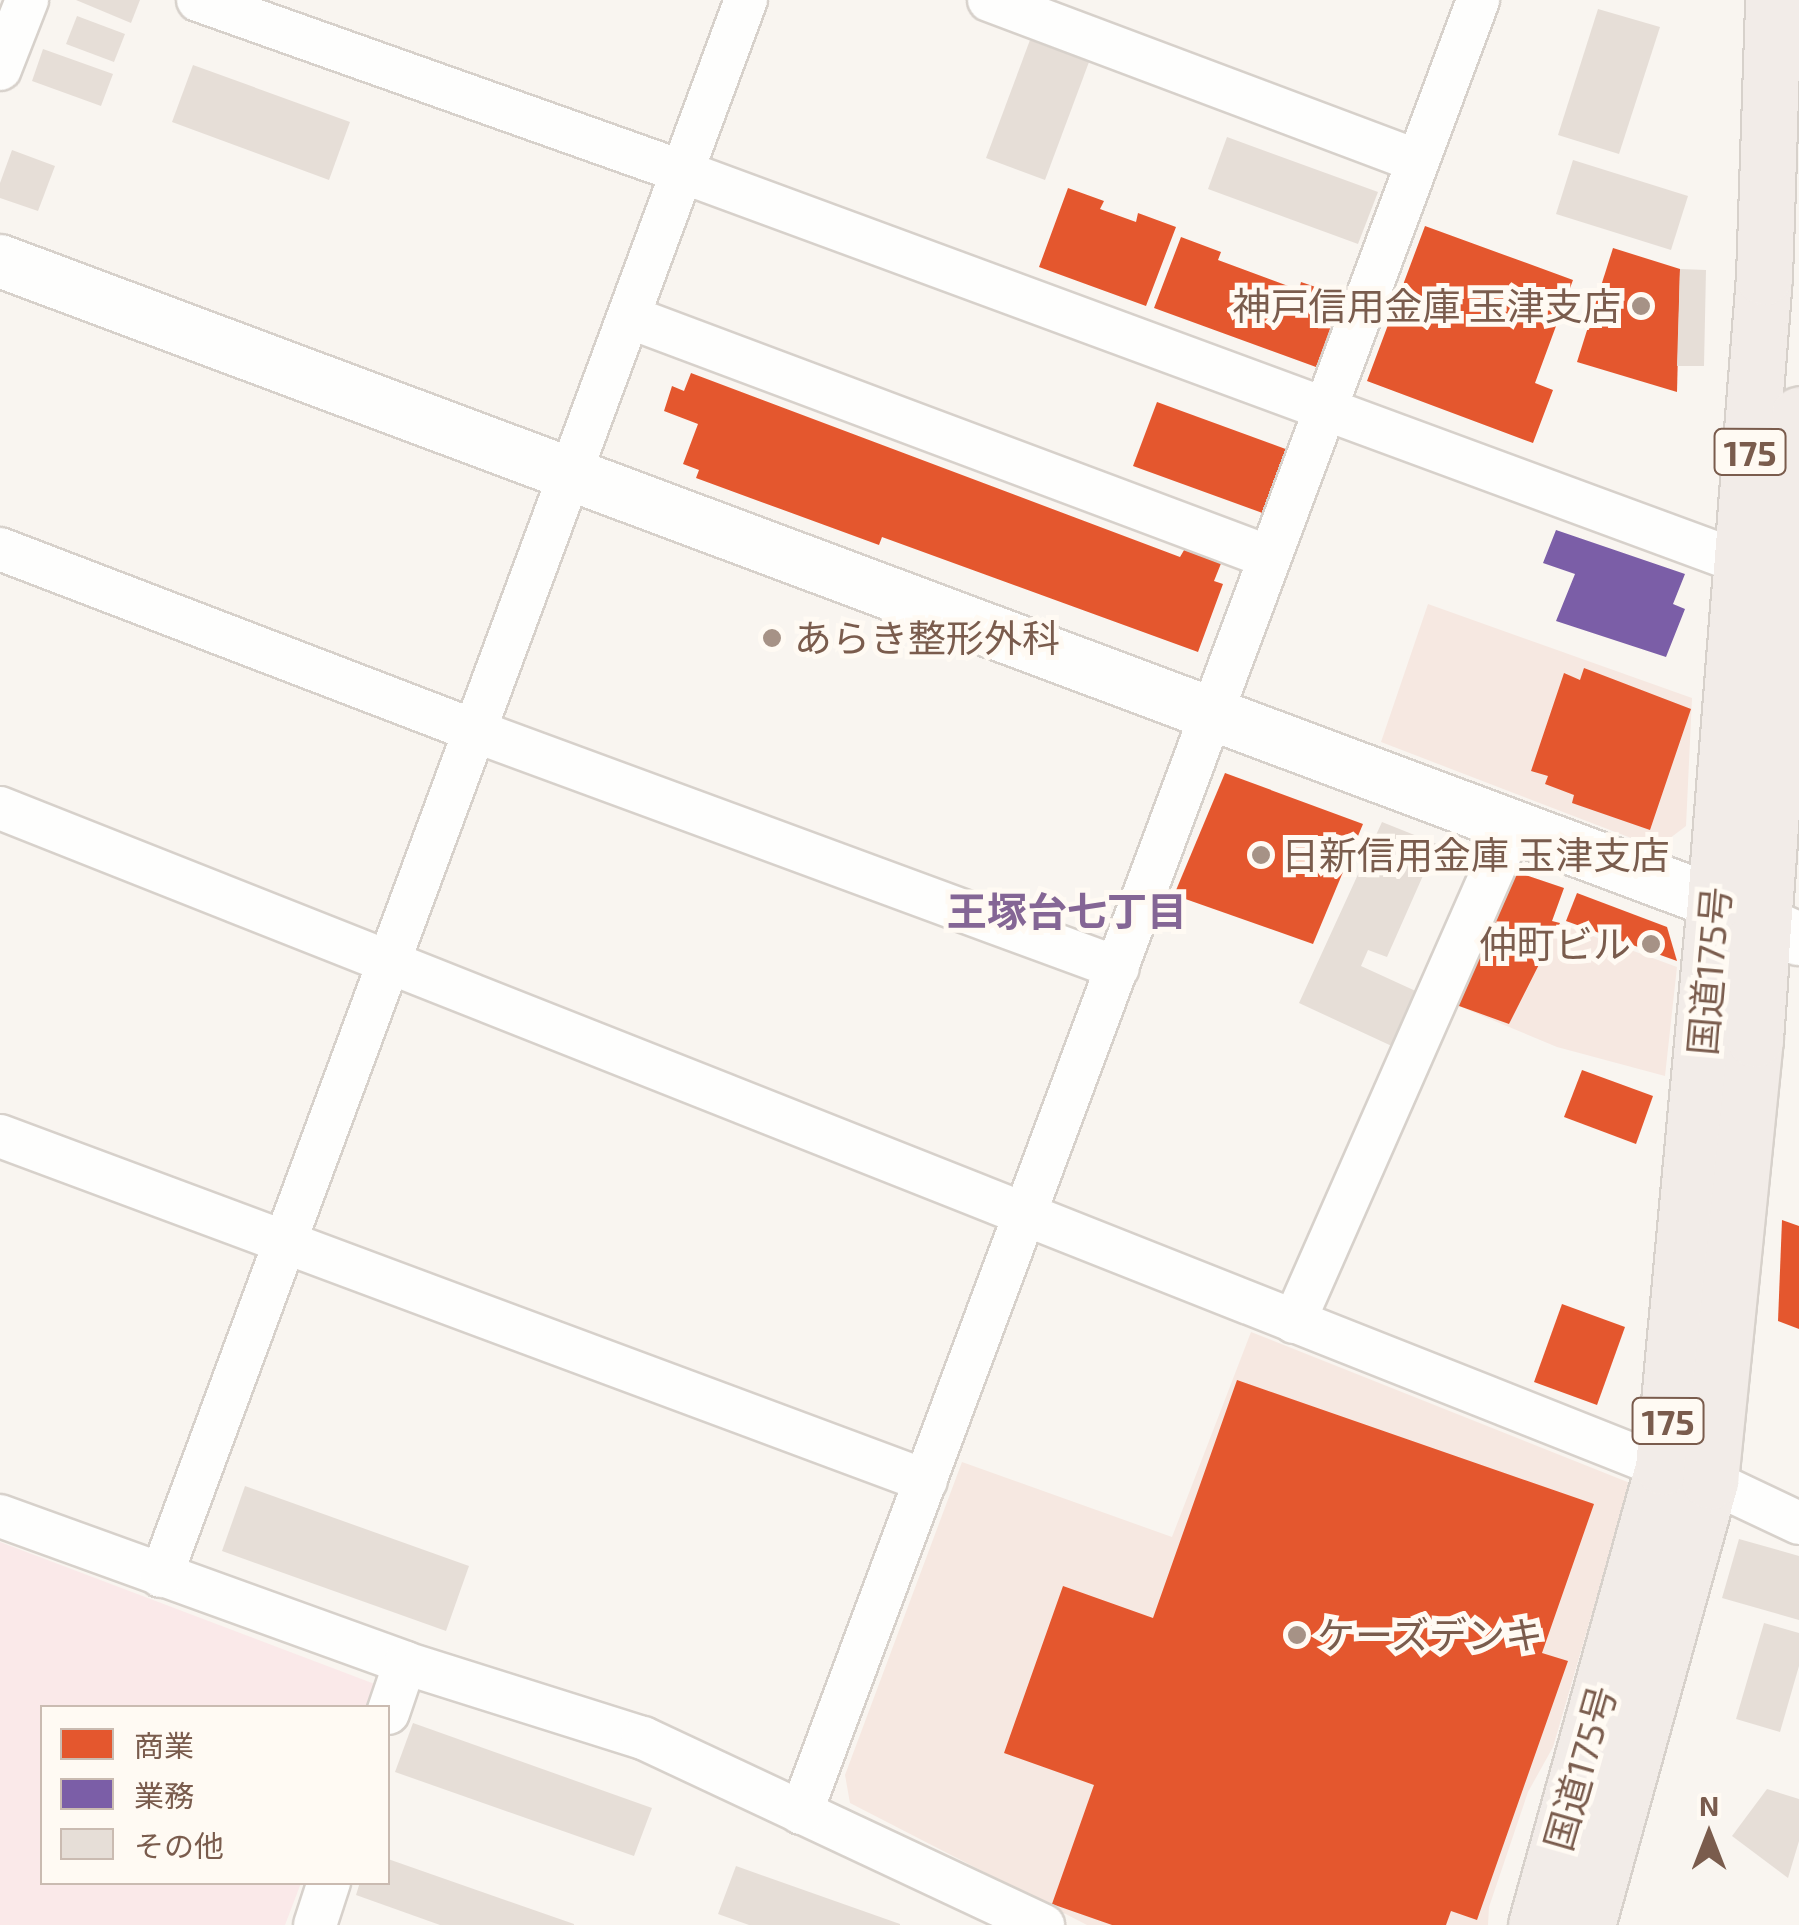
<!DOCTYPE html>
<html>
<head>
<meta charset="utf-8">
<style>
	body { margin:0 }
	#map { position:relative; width:1799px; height:1925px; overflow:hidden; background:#f9f5f0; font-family:"Exo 2","Noto Sans JP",sans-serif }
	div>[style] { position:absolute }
	.commercial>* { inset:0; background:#f6e8e1 }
	.medical>* { inset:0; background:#fae9e9 }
	.shops>* { inset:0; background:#e4572e }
	.offices>* { inset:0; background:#7b5ea7 }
	.building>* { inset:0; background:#e6ded7 }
	.roads { filter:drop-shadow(2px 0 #d7d1cb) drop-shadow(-2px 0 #d7d1cb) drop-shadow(0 2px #d7d1cb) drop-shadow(0 -2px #d7d1cb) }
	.minor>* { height:42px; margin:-21px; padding:0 21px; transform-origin:21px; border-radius:21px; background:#fefefd }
	.tertiary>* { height:52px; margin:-26px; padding:0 26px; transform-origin:26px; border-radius:26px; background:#fefefd }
	.trunk>* { height:55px; margin:-27.5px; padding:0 27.5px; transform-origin:27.5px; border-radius:27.5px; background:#f2ece8 }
	.dots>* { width:28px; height:28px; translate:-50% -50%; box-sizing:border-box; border:5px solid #fffaf3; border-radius:50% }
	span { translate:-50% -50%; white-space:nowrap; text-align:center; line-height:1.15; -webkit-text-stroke:10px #fffaf3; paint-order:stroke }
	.shield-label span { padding:2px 8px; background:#fffaf3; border:2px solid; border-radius:8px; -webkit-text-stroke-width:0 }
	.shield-label { font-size:35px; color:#7a5c4d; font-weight:700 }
	.poi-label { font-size:38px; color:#7a5c4d }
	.right { translate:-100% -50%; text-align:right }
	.left { translate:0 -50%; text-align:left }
	.street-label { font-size:38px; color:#7a5c4d }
	.neighbourhood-label { font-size:40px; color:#846695; font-weight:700 }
	.legend { position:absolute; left:40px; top:1705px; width:350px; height:180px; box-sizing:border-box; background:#fffaf3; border:2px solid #cabbb1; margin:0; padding:12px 18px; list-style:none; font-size:30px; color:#7a5c4d }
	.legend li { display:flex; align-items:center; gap:20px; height:50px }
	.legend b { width:50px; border:2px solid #cabbb1 }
	.north { position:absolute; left:1659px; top:1785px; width:100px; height:100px; -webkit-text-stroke:8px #fffaf3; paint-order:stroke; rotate:0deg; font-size:28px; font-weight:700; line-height:40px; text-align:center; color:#7a5c4d }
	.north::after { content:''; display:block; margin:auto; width:35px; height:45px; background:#7a5c4d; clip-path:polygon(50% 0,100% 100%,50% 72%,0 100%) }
</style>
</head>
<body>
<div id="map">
	<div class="commercial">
		<div style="clip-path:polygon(1428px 604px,1692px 698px,1686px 826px,1657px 848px,1381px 742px)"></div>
		<div style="clip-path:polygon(1511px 870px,1564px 888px,1552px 921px,1677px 967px,1665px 1076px,1557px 1047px,1449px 1002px)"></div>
		<div style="clip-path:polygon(1251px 1332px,1630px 1483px,1553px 1747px,1528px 1792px,1489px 1907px,1488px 1925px,1087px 1925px,850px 1803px,845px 1775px,962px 1462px,1172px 1537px)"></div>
	</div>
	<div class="medical">
		<div style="clip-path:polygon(0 1542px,380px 1686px,371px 1707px,42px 1708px,42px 1882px,301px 1883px,285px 1925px,0 1925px)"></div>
	</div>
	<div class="shops">
		<div style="clip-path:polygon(1068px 188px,1104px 201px,1100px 209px,1136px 222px,1138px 213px,1176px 227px,1146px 306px,1039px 267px)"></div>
		<div style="clip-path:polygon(1425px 226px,1573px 280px,1535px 383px,1553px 390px,1533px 443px,1367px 381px)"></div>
		<div style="clip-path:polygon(1181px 237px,1221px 252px,1218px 260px,1299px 290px,1301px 282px,1342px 296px,1316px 367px,1154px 308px)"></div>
		<div style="clip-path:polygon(1613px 248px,1680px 269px,1677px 392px,1577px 362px)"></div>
		<div style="clip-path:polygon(691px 373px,1180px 557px,1190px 540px,1224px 556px,1214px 581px,1223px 584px,1198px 652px,882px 537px,879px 545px,696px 478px,699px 470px,683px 464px,698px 424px,664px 411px,672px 386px,684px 391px)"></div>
		<div style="clip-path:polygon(1157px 402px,1291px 451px,1268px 515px,1133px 466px)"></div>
		<div style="clip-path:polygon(1584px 668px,1691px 709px,1650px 830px,1572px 803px,1574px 795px,1545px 784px,1548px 776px,1531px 771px,1564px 673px,1580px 680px)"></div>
		<div style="clip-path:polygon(1225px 773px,1363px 824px,1313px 944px,1174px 895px)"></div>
		<div style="clip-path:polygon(1511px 870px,1564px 888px,1552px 921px,1560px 923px,1509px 1024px,1448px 1002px)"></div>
		<div style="clip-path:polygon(1577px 893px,1667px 927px,1677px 961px,1566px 921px)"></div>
		<div style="clip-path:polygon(1582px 1070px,1653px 1096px,1636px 1144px,1564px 1117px)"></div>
		<div style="clip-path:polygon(1782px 1220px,1799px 1226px,1799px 1329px,1778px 1321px)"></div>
		<div style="clip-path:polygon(1562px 1304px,1625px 1327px,1597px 1405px,1534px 1382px)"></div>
		<div style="clip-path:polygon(1237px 1380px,1594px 1504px,1542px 1653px,1568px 1661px,1477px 1920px,1451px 1911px,1446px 1925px,1112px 1925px,1052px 1904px,1094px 1785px,1004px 1753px,1063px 1586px,1153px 1618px)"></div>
	</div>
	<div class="offices">
		<div style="clip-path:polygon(1556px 530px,1685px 574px,1673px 604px,1685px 609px,1666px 657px,1556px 621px,1575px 574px,1543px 563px)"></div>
	</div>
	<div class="building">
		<div style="clip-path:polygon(76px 0,140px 0,131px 23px)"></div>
		<div style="clip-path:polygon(1598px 9px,1660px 27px,1619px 154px,1558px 135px)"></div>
		<div style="clip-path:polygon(77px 16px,125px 34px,114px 62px,66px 44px)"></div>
		<div style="clip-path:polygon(1030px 40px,1089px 62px,1045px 180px,986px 158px)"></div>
		<div style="clip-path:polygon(43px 49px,113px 74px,101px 106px,32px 81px)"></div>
		<div style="clip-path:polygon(193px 65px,350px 122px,329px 180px,172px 122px)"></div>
		<div style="clip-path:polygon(1227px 137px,1378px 192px,1358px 244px,1208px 189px)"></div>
		<div style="clip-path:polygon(12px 150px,55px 166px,38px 211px,0 198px,0 183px)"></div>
		<div style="clip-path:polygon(1573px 160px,1688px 196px,1671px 250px,1556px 214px)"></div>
		<div style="clip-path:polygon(1680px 269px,1706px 270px,1704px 366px,1677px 366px)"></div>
		<div style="clip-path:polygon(1382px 822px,1437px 844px,1387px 957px,1368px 950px,1361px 966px,1420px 993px,1396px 1048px,1299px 1003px)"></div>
		<div style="clip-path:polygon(245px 1486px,469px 1566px,446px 1631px,222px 1551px)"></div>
		<div style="clip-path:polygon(1739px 1539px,1799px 1556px,1799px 1620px,1722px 1598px)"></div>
		<div style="clip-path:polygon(1764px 1623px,1799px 1633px,1799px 1666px,1780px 1732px,1736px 1719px)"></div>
		<div style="clip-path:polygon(413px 1723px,652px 1808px,634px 1856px,395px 1772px)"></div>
		<div style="clip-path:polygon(1767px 1789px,1799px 1799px,1799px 1841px,1788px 1878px,1732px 1836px)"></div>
		<div style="clip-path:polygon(388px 1859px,574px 1924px,574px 1925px,440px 1925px,356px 1895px,360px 1882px,388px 1882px)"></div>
		<div style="clip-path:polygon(736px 1866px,900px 1924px,900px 1925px,749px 1925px,718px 1914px)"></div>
	</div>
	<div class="roads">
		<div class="minor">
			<div style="left:198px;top:0;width:515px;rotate:19.53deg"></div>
			<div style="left:683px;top:172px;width:1155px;rotate:20.25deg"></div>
			<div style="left:989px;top:0;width:455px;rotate:20.6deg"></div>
			<div style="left:0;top:69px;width:74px;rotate:-68.6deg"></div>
			<div style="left:629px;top:317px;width:684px;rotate:20.56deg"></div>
			<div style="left:0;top:549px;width:509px;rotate:20.96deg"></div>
			<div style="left:475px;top:731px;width:685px;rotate:20.23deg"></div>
			<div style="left:0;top:808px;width:1789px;rotate:21.62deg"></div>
			<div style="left:1663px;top:1467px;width:49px;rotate:16.6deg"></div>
			<div style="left:1710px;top:1481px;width:98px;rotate:25.3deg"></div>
			<div style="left:0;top:1136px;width:988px;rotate:20.43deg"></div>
			<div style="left:1294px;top:1322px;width:541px;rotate:-66.23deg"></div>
			<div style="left:0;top:1516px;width:431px;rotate:19.9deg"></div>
			<div style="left:405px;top:1663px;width:250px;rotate:17.5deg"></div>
			<div style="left:643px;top:1738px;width:442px;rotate:25.1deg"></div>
			<div style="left:161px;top:1576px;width:1681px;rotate:-69.64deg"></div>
			<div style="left:388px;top:1713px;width:53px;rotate:-71.2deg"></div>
			<div style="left:801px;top:1813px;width:1935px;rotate:-69.52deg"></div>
			<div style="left:315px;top:1925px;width:45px;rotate:-72deg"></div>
		</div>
		<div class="tertiary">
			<div style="left:0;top:261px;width:1831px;rotate:20.49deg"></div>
			<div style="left:1715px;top:902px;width:92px;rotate:23.8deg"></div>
		</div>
		<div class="trunk">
			<div style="left:1536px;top:1925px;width:475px;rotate:-74.5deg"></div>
			<div style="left:1663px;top:1467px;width:567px;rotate:-84.74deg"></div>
			<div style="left:1715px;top:902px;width:627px;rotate:-85.52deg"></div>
			<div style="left:1764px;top:277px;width:277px;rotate:-88.1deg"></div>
			<div style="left:1587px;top:1925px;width:461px;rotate:-74.5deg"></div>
			<div style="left:1710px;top:1481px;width:444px;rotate:-84.2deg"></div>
			<div style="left:1755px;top:1039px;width:626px;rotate:-85.97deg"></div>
		</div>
	</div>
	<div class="dots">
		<div style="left:1641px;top:306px;background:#a69286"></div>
		<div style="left:772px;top:638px;background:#a69286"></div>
		<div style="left:1261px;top:855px;background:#a69286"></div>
		<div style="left:1651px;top:944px;background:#a69286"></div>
		<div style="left:1297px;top:1635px;background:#a69286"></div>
	</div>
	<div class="shield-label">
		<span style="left:1750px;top:452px">175</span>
		<span style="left:1668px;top:1421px">175</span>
	</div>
	<div class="poi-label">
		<span class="right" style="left:1621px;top:306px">神戸信用金庫 玉津支店</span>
		<span class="left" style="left:794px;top:638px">あらき整形外科</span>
		<span class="left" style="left:1281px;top:855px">日新信用金庫 玉津支店</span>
		<span class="right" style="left:1631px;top:944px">仲町ビル</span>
		<span class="left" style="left:1317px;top:1635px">ケーズデンキ</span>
	</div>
	<div class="street-label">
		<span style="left:1709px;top:971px;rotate:-85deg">国道175号</span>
		<span style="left:1580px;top:1768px;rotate:-74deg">国道175号</span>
	</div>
	<div class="neighbourhood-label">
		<span style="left:1067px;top:910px">王塚台七丁目</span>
	</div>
	<ul class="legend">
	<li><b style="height:28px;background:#e4572e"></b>商業</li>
	<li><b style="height:28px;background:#7b5ea7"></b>業務</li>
	<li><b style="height:28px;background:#e6ded7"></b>その他</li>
	</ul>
	<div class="north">N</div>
</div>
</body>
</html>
